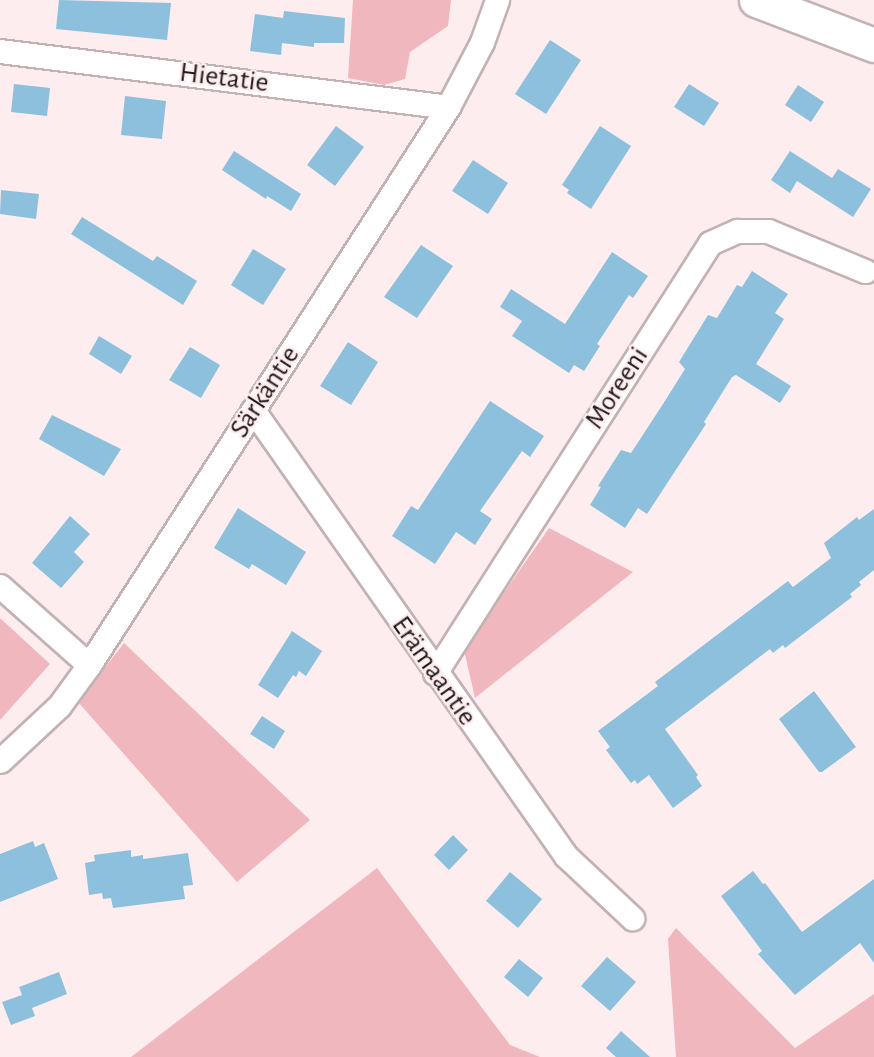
<!DOCTYPE html>
<html>
<head>
<meta charset="utf-8">
<style>
	body { margin:0 }
	#map { position:relative; width:874px; height:1057px; overflow:hidden; background:#feedef; font-family:"Alegreya Sans",sans-serif }
	div>[style] { position:absolute }
	.green>* { inset:0; background:#f0b7bf }
	.building>* { inset:0; background:#8cc0dd }
	.roads { filter:drop-shadow(2px 0 #c3b2b4) drop-shadow(-2px 0 #c3b2b4) drop-shadow(0 2px #c3b2b4) drop-shadow(0 -2px #c3b2b4) }
	.street>* { height:23px; margin:-11.5px; padding:0 11.5px; transform-origin:11.5px; border-radius:11.5px; background:#fff }
	.secondary>* { height:33px; margin:-16.5px; padding:0 16.5px; transform-origin:16.5px; border-radius:16.5px; background:#fff }
	span { translate:-50% -50%; white-space:nowrap; text-align:center; line-height:1.15; -webkit-text-stroke:5px #feedef; paint-order:stroke }
	.street-label { font-size:28px; color:#1e1819 }
</style>
</head>
<body>
<div id="map">
	<div class="green">
		<div style="clip-path:polygon(353px 0,451px 0,448px 26px,410px 52px,405px 79px,384px 85px,348px 78px)"></div>
		<div style="clip-path:polygon(549px 528px,633px 572px,475px 698px,464px 650px)"></div>
		<div style="clip-path:polygon(0 618px,50px 664px,0 720px)"></div>
		<div style="clip-path:polygon(124px 643px,310px 820px,237px 882px,78px 702px)"></div>
		<div style="clip-path:polygon(377px 868px,510px 1045px,540px 1057px,131px 1057px)"></div>
		<div style="clip-path:polygon(676px 928px,795px 1048px,874px 994px,874px 1057px,676px 1057px,668px 939px)"></div>
	</div>
	<div class="building">
		<div style="clip-path:polygon(59px 0,171px 3px,167px 40px,56px 29px)"></div>
		<div style="clip-path:polygon(284px 11px,345px 18px,344px 43px,314px 43px,314px 47px,282px 43px,281px 55px,250px 51px,255px 14px,283px 18px)"></div>
		<div style="clip-path:polygon(550px 40px,581px 60px,546px 114px,515px 94px)"></div>
		<div style="clip-path:polygon(14px 84px,50px 88px,47px 116px,11px 112px)"></div>
		<div style="clip-path:polygon(689px 84px,719px 103px,704px 126px,674px 107px)"></div>
		<div style="clip-path:polygon(798px 85px,824px 102px,811px 122px,785px 105px)"></div>
		<div style="clip-path:polygon(125px 96px,166px 101px,162px 139px,121px 135px)"></div>
		<div style="clip-path:polygon(336px 126px,364px 147px,335px 186px,307px 165px)"></div>
		<div style="clip-path:polygon(600px 126px,631px 146px,591px 209px,567px 193px,569px 190px,562px 185px)"></div>
		<div style="clip-path:polygon(234px 151px,301px 194px,291px 211px,267px 196px,266px 199px,222px 170px)"></div>
		<div style="clip-path:polygon(790px 151px,832px 178px,838px 169px,871px 189px,853px 217px,797px 181px,790px 193px,771px 180px)"></div>
		<div style="clip-path:polygon(473px 160px,508px 183px,488px 214px,452px 191px)"></div>
		<div style="clip-path:polygon(1px 190px,39px 194px,36px 219px,0 214px)"></div>
		<div style="clip-path:polygon(82px 217px,153px 261px,157px 256px,197px 281px,183px 305px,71px 234px)"></div>
		<div style="clip-path:polygon(421px 245px,453px 266px,417px 318px,384px 297px)"></div>
		<div style="clip-path:polygon(253px 249px,286px 269px,263px 305px,231px 285px)"></div>
		<div style="clip-path:polygon(612px 252px,648px 276px,633px 298px,629px 295px,597px 344px,600px 346px,584px 371px,574px 365px,569px 373px,512px 336px,522px 321px,500px 307px,511px 289px,565px 324px)"></div>
		<div style="clip-path:polygon(752px 271px,788px 294px,775px 313px,784px 319px,756px 364px,791px 386px,780px 403px,736px 375px,732px 377px,704px 422px,706px 424px,647px 514px,638px 508px,625px 528px,590px 505px,601px 487px,598px 486px,621px 450px,631px 453px,663px 404px,685px 369px,679px 362px,708px 315px,717px 318px,737px 285px,742px 287px)"></div>
		<div style="clip-path:polygon(99px 336px,132px 356px,121px 374px,89px 354px)"></div>
		<div style="clip-path:polygon(348px 342px,378px 362px,351px 405px,320px 386px)"></div>
		<div style="clip-path:polygon(190px 347px,220px 365px,201px 398px,169px 380px)"></div>
		<div style="clip-path:polygon(490px 401px,544px 436px,530px 457px,522px 451px,480px 511px,492px 519px,475px 545px,456px 532px,435px 564px,392px 536px,411px 506px,418px 510px)"></div>
		<div style="clip-path:polygon(52px 415px,121px 449px,104px 476px,39px 439px)"></div>
		<div style="clip-path:polygon(238px 508px,306px 552px,286px 585px,252px 564px,249px 569px,214px 548px)"></div>
		<div style="clip-path:polygon(874px 509px,874px 570px,859px 582px,861px 585px,850px 594px,852px 597px,785px 648px,783px 645px,773px 653px,770px 649px,665px 729px,698px 775px,696px 777px,702px 786px,673px 808px,649px 775px,637px 784px,635px 780px,631px 783px,606px 750px,610px 747px,598px 731px,658px 686px,655px 682px,788px 581px,793px 587px,831px 558px,824px 543px,857px 517px,859px 520px)"></div>
		<div style="clip-path:polygon(70px 516px,90px 534px,74px 552px,84px 562px,61px 588px,32px 563px)"></div>
		<div style="clip-path:polygon(292px 631px,322px 651px,306px 676px,299px 671px,296px 677px,293px 675px,278px 698px,258px 685px)"></div>
		<div style="clip-path:polygon(814px 691px,856px 747px,822px 772px,819px 772px,779px 719px)"></div>
		<div style="clip-path:polygon(262px 716px,285px 731px,274px 749px,250px 734px)"></div>
		<div style="clip-path:polygon(453px 835px,468px 850px,449px 870px,434px 855px)"></div>
		<div style="clip-path:polygon(33px 841px,35px 847px,44px 843px,58px 879px,0 902px,0 854px)"></div>
		<div style="clip-path:polygon(131px 850px,131px 857px,143px 855px,143px 859px,188px 853px,193px 885px,183px 886px,185px 899px,113px 908px,111px 898px,103px 899px,102px 893px,89px 895px,85px 863px,95px 861px,94px 855px)"></div>
		<div style="clip-path:polygon(753px 871px,763px 884px,765px 883px,802px 932px,874px 879px,874px 963px,860px 943px,795px 995px,758px 954px,762px 951px,721px 896px)"></div>
		<div style="clip-path:polygon(510px 872px,542px 899px,518px 928px,486px 901px)"></div>
		<div style="clip-path:polygon(607px 957px,636px 982px,610px 1011px,581px 986px)"></div>
		<div style="clip-path:polygon(519px 959px,543px 978px,528px 997px,504px 977px)"></div>
		<div style="clip-path:polygon(59px 972px,67px 994px,32px 1008px,35px 1016px,11px 1025px,2px 1002px,22px 995px,19px 987px)"></div>
		<div style="clip-path:polygon(621px 1031px,650px 1057px,616px 1057px,606px 1048px)"></div>
	</div>
	<div class="roads">
		<div class="street">
			<div style="left:0;top:51px;width:451px;rotate:7.1deg"></div>
			<div style="left:253px;top:410px;width:545px;rotate:54.94deg"></div>
			<div style="left:566px;top:856px;width:91px;rotate:43.2deg"></div>
			<div style="left:0;top:586px;width:119px;rotate:41.6deg"></div>
			<div style="left:435px;top:673px;width:510px;rotate:-57.4deg"></div>
			<div style="left:710px;top:243px;width:30px;rotate:-24deg"></div>
			<div style="left:737px;top:231px;width:31px"></div>
			<div style="left:768px;top:231px;width:105px;rotate:22.4deg"></div>
			<div style="left:0;top:761px;width:81px;rotate:-43deg"></div>
			<div style="left:59px;top:706px;width:51px;rotate:-53.8deg"></div>
			<div style="left:89px;top:665px;width:664px;rotate:-57.24deg"></div>
			<div style="left:448px;top:107px;width:73px;rotate:-62.4deg"></div>
			<div style="left:482px;top:42px;width:45px;rotate:-70.3deg"></div>
		</div>
		<div class="secondary">
			<div style="left:756px;top:0;width:126px;rotate:20.9deg"></div>
		</div>
	</div>
	<div class="street-label">
		<span style="left:224px;top:78px;rotate:7deg">Hietatie</span>
		<span style="left:617px;top:388px;rotate:-57deg">Moreeni</span>
		<span style="left:265px;top:392px;rotate:-57deg">Särkäntie</span>
		<span style="left:434px;top:671px;rotate:55deg">Erämaantie</span>
	</div>
</div>
</body>
</html>
